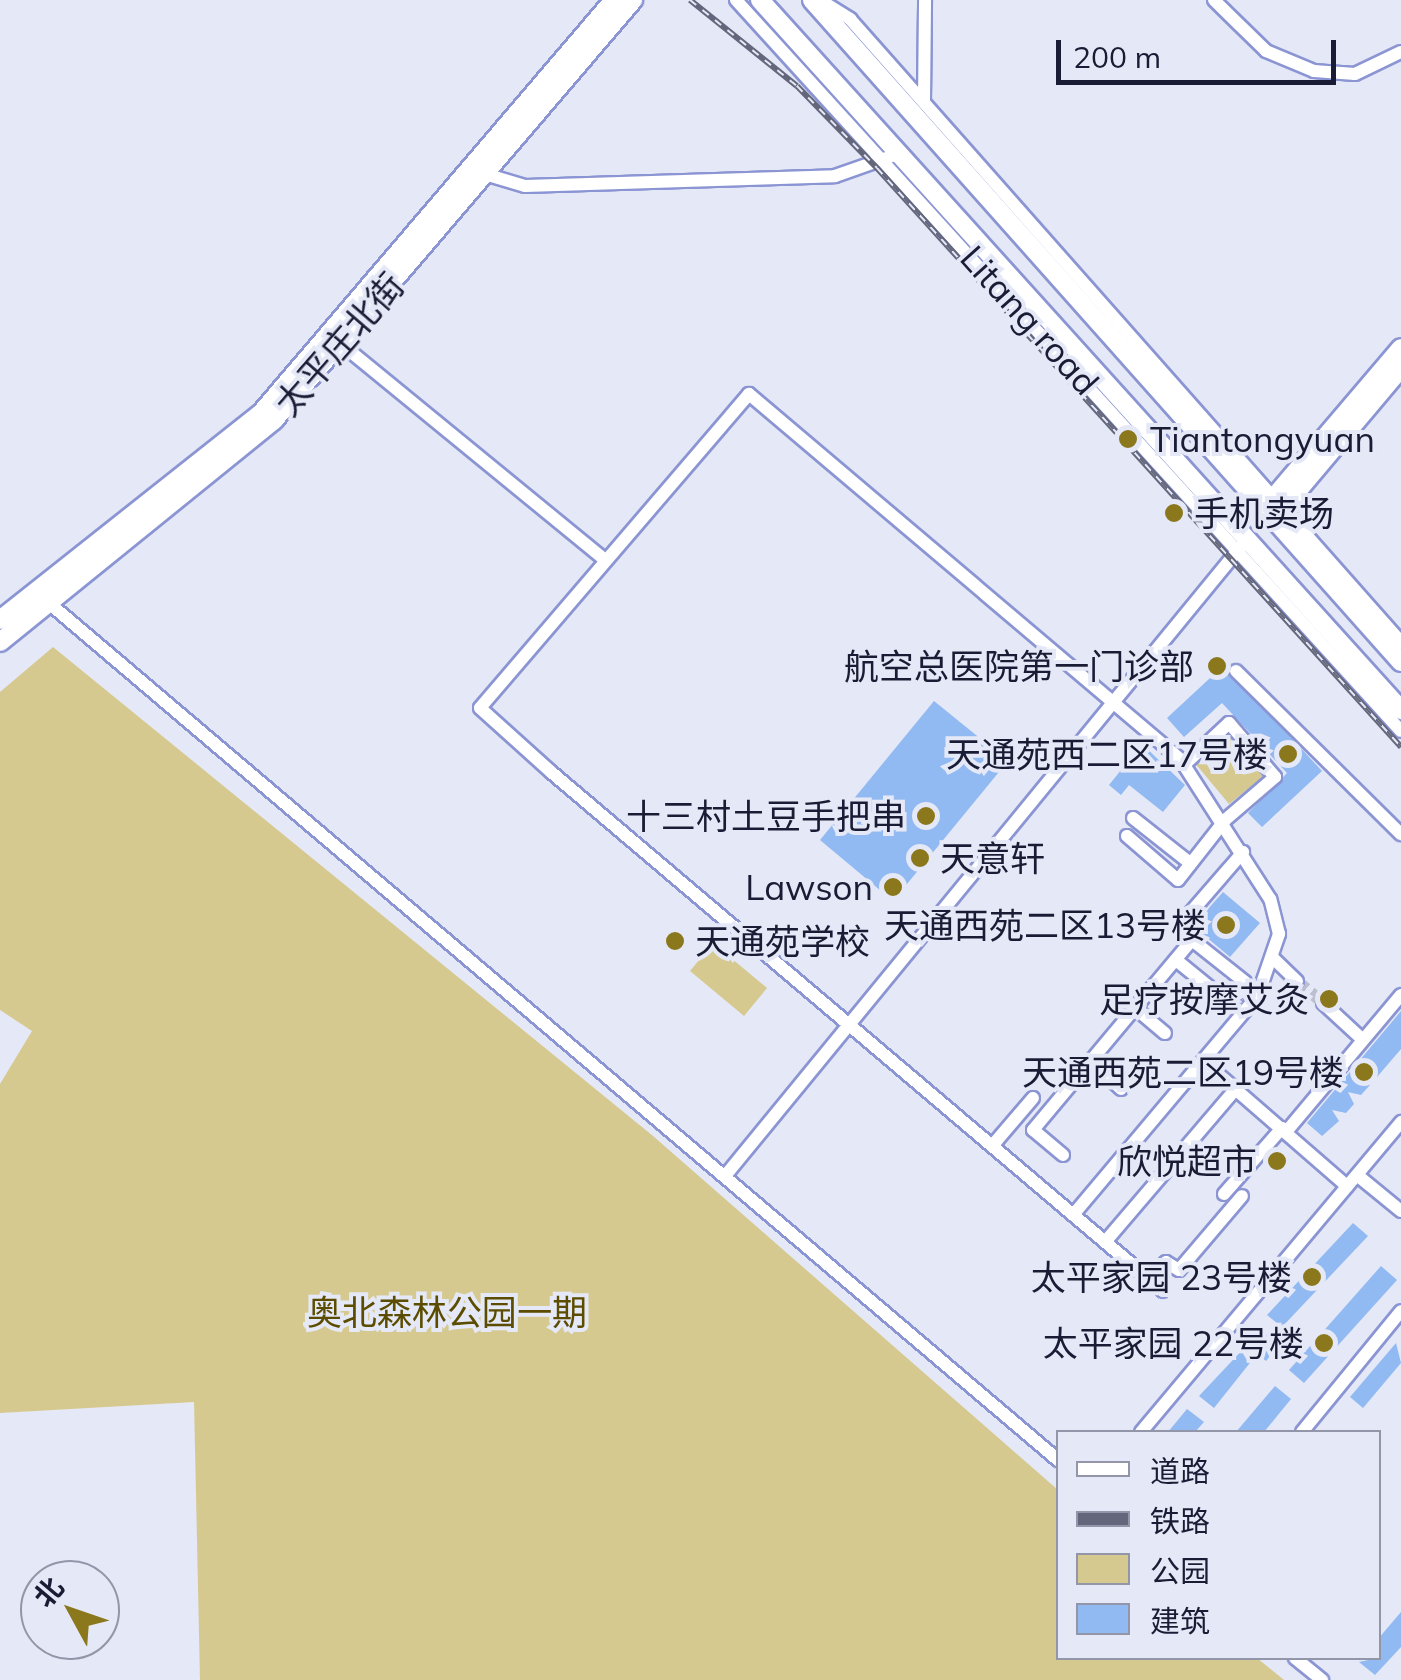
<!DOCTYPE html>
<html>
<head>
<meta charset="utf-8">
<style>
	body { margin:0 }
	#map { position:relative; width:1401px; height:1680px; overflow:hidden; background:#e5e8f6; font-family:Mulish,"Noto Sans SC",sans-serif }
	div>[style] { position:absolute }
	.green>* { inset:0; background:#d6c990 }
	.building>* { inset:0; background:#91b9f2 }
	.minor-tunnel>* { height:12px; margin-top:-6px; transform-origin:0; background:repeating-linear-gradient(90deg,#bcbfcf 0 12px,transparent 0 18px) }
	.roads { filter:drop-shadow(2px 0 #8b95d3) drop-shadow(-2px 0 #8b95d3) drop-shadow(0 2px #8b95d3) drop-shadow(0 -2px #8b95d3) }
	.minor>* { height:12px; margin:-6px; padding:0 6px; transform-origin:6px; border-radius:6px; background:#fff }
	.major>* { height:18px; margin:-9px; padding:0 9px; transform-origin:9px; border-radius:9px; background:#fff }
	.rail>* { height:6px; margin-top:-3px; transform-origin:0; background:repeating-linear-gradient(90deg,#e5e8f6 0 8px,#64677b 0 16px); box-sizing:border-box; border-block:2px solid #64677b }
	.dots>* { width:28px; height:28px; translate:-50% -50%; box-sizing:border-box; border:5px solid #e5e8f6; border-radius:50% }
	span { translate:-50% -50%; white-space:nowrap; text-align:center; line-height:1.15; -webkit-text-stroke:8px #e5e8f6; paint-order:stroke }
	.street-label { font-size:35px; color:#191c34 }
	.poi-label { font-size:35px; color:#191c34 }
	.left { translate:0 -50%; text-align:left }
	.right { translate:-100% -50%; text-align:right }
	.park-label { font-size:35px; color:#5b4c00 }
	.legend { position:absolute; left:1056px; top:1430px; width:325px; height:230px; box-sizing:border-box; background:#e5e8f6; border:2px solid #9396a8; margin:0; padding:12px 18px; list-style:none; font-size:30px; color:#191c34 }
	.legend li { display:flex; align-items:center; gap:20px; height:50px }
	.legend b { width:50px; border:2px solid #9396a8 }
	.north { position:absolute; left:20px; top:1560px; width:100px; height:100px; box-sizing:border-box; background:#e5e8f6; border:2px solid #9396a8; border-radius:50%; rotate:310deg; font-size:28px; font-weight:700; line-height:40px; text-align:center; color:#191c34 }
	.north::after { content:''; display:block; margin:auto; width:35px; height:45px; background:#8b781d; clip-path:polygon(50% 0,100% 100%,50% 72%,0 100%) }
	.scale { position:absolute; left:1056px; top:40px; width:280px; height:45px; box-sizing:border-box; border:5px solid #191c34; border-top:0; padding-left:12px; font-size:30px; line-height:35px; white-space:nowrap; color:#191c34; -webkit-text-stroke:8px #e5e8f6; paint-order:stroke }
</style>
</head>
<body>
<div id="map">
	<div class="green">
		<div style="clip-path:polygon(53px 647px,653px 1136px,1058px 1490px,1058px 1658px,1257px 1658px,1284px 1680px,200px 1680px,194px 1402px,0 1413px,0 1084px,32px 1031px,0 1010px,0 692px)"></div>
		<div style="clip-path:polygon(1229px 733px,1264px 776px,1229px 804px,1194px 762px)"></div>
		<div style="clip-path:polygon(713px 943px,767px 988px,744px 1016px,690px 971px)"></div>
	</div>
	<div class="building">
		<div style="clip-path:polygon(1224px 665px,1322px 771px,1262px 827px,1248px 813px,1287px 773px,1222px 703px,1184px 737px,1167px 718px)"></div>
		<div style="clip-path:polygon(934px 701px,1008px 761px,893px 901px,820px 840px)"></div>
		<div style="clip-path:polygon(1142px 744px,1185px 785px,1163px 812px,1129px 785px,1121px 795px,1109px 785px)"></div>
		<div style="clip-path:polygon(1223px 892px,1260px 923px,1230px 957px,1193px 926px)"></div>
		<div style="clip-path:polygon(1401px 1011px,1401px 1049px,1377px 1077px,1363px 1074px,1370px 1085px,1361px 1095px,1348px 1092px,1354px 1104px,1346px 1113px,1332px 1110px,1339px 1121px,1322px 1136px,1307px 1123px)"></div>
		<div style="clip-path:polygon(1353px 1223px,1368px 1236px,1282px 1327px,1267px 1315px)"></div>
		<div style="clip-path:polygon(1381px 1266px,1397px 1280px,1304px 1383px,1289px 1370px)"></div>
		<div style="clip-path:polygon(1261px 1330px,1279px 1345px,1266px 1361px,1257px 1354px,1214px 1408px,1199px 1396px)"></div>
		<div style="clip-path:polygon(1396px 1343px,1401px 1363px,1363px 1408px,1350px 1397px)"></div>
		<div style="clip-path:polygon(1275px 1386px,1291px 1399px,1264px 1432px,1236px 1432px)"></div>
		<div style="clip-path:polygon(1187px 1409px,1204px 1422px,1195px 1432px,1168px 1432px)"></div>
		<div style="clip-path:polygon(1401px 1612px,1401px 1647px,1375px 1675px,1359px 1662px,1378px 1658px,1378px 1639px)"></div>
	</div>
	<div class="minor-tunnel">
		<div style="left:1297px;top:981px;width:34px;rotate:40deg"></div>
	</div>
	<div class="roads">
		<div class="minor">
			<div style="left:736px;top:0;width:988px;rotate:47.71deg"></div>
			<div style="left:820px;top:0;width:36px;rotate:32deg"></div>
			<div style="left:850px;top:19px;width:832px;rotate:48.51deg"></div>
			<div style="left:1214px;top:0;width:73px;rotate:44.4deg"></div>
			<div style="left:1266px;top:51px;width:52px;rotate:22.6deg"></div>
			<div style="left:1314px;top:71px;width:41px;rotate:4.2deg"></div>
			<div style="left:1355px;top:74px;width:51px;rotate:-25.6deg"></div>
			<div style="left:924px;top:101px;width:101px;rotate:-89.4deg"></div>
			<div style="left:478px;top:172px;width:49px;rotate:16.6deg"></div>
			<div style="left:525px;top:186px;width:310px;rotate:-1.8deg"></div>
			<div style="left:835px;top:176px;width:60px;rotate:-19.3deg"></div>
			<div style="left:335px;top:339px;width:348px;rotate:39.3deg"></div>
			<div style="left:43px;top:598px;width:1332px;rotate:40.34deg"></div>
			<div style="left:1236px;top:671px;width:232px;rotate:44.7deg"></div>
			<div style="left:1133px;top:818px;width:73px;rotate:38.3deg"></div>
			<div style="left:1127px;top:836px;width:67px;rotate:40.8deg"></div>
			<div style="left:1178px;top:880px;width:76px;rotate:-51.9deg"></div>
			<div style="left:1225px;top:820px;width:66px;rotate:-40.7deg"></div>
			<div style="left:1275px;top:777px;width:71px;rotate:-130.4deg"></div>
			<div style="left:1229px;top:723px;width:60px;rotate:137deg"></div>
			<div style="left:1274px;top:959px;width:32px;rotate:44deg"></div>
			<div style="left:1176px;top:960px;width:68px;rotate:39.1deg"></div>
			<div style="left:1229px;top:1003px;width:26px;rotate:-53deg"></div>
			<div style="left:1245px;top:982px;width:68px;rotate:-141.6deg"></div>
			<div style="left:1323px;top:1003px;width:54px;rotate:42.8deg"></div>
			<div style="left:1135px;top:1008px;width:39px;rotate:40deg"></div>
			<div style="left:1091px;top:1061px;width:41px;rotate:43deg"></div>
			<div style="left:1203px;top:1061px;width:191px;rotate:41deg"></div>
			<div style="left:1286px;top:1132px;width:179px;rotate:-50deg"></div>
			<div style="left:992px;top:1146px;width:63px;rotate:-49.5deg"></div>
			<div style="left:1063px;top:1155px;width:39px;rotate:-140deg"></div>
			<div style="left:1033px;top:1130px;width:248px;rotate:-50.1deg"></div>
			<div style="left:1192px;top:940px;width:19px;rotate:-133deg"></div>
			<div style="left:1179px;top:926px;width:98px;rotate:-49.1deg"></div>
			<div style="left:1357px;top:1175px;width:57px;rotate:39.3deg"></div>
			<div style="left:725px;top:1176px;width:817px;rotate:-50.66deg"></div>
			<div style="left:1224px;top:1194px;width:88px;rotate:-48.7deg"></div>
			<div style="left:1073px;top:1215px;width:287px;rotate:-49.9deg"></div>
			<div style="left:1258px;top:995px;width:65px;rotate:-71deg"></div>
			<div style="left:1279px;top:934px;width:36px;rotate:-104deg"></div>
			<div style="left:1270px;top:899px;width:166px;rotate:-122.7deg"></div>
			<div style="left:1180px;top:759px;width:565px;rotate:-139.74deg"></div>
			<div style="left:749px;top:394px;width:413px;rotate:130.6deg"></div>
			<div style="left:480px;top:708px;width:96px;rotate:42deg"></div>
			<div style="left:551px;top:772px;width:802px;rotate:40.3deg"></div>
			<div style="left:1105px;top:1242px;width:200px;rotate:-49.5deg"></div>
			<div style="left:1151px;top:1281px;width:24px;rotate:-52deg"></div>
			<div style="left:1166px;top:1262px;width:15px;rotate:32deg"></div>
			<div style="left:1179px;top:1270px;width:97px;rotate:-49.6deg"></div>
			<div style="left:1141px;top:1432px;width:405px;rotate:-50deg"></div>
			<div style="left:1302px;top:1432px;width:156px;rotate:-50.7deg"></div>
			<div style="left:1295px;top:1658px;width:35px;rotate:39deg"></div>
		</div>
		<div class="major">
			<div style="left:760px;top:0;width:957px;rotate:47.92deg"></div>
			<div style="left:812px;top:0;width:886px;rotate:48.34deg"></div>
			<div style="left:1264px;top:509px;width:211px;rotate:-49.6deg"></div>
			<div style="left:1273px;top:520px;width:199px;rotate:-49.9deg"></div>
			<div style="left:0;top:620px;width:335px;rotate:-38.4deg"></div>
			<div style="left:262px;top:412px;width:542px;rotate:-49.49deg"></div>
			<div style="left:0;top:642px;width:353px;rotate:-39deg"></div>
			<div style="left:274px;top:420px;width:553px;rotate:-49.48deg"></div>
		</div>
	</div>
	<div class="rail">
		<div style="left:690px;top:0;width:137px;rotate:38.8deg"></div>
		<div style="left:797px;top:86px;width:115px;rotate:45.7deg"></div>
		<div style="left:877px;top:168px;width:781px;rotate:47.85deg"></div>
	</div>
	<div class="dots">
		<div style="left:1128px;top:439px;background:#8b781d"></div>
		<div style="left:1174px;top:513px;background:#8b781d"></div>
		<div style="left:1217px;top:666px;background:#8b781d"></div>
		<div style="left:1288px;top:754px;background:#8b781d"></div>
		<div style="left:926px;top:816px;background:#8b781d"></div>
		<div style="left:920px;top:858px;background:#8b781d"></div>
		<div style="left:893px;top:887px;background:#8b781d"></div>
		<div style="left:1226px;top:925px;background:#8b781d"></div>
		<div style="left:675px;top:941px;background:#8b781d"></div>
		<div style="left:1329px;top:999px;background:#8b781d"></div>
		<div style="left:1364px;top:1072px;background:#8b781d"></div>
		<div style="left:1277px;top:1161px;background:#8b781d"></div>
		<div style="left:1312px;top:1277px;background:#8b781d"></div>
		<div style="left:1324px;top:1343px;background:#8b781d"></div>
	</div>
	<div class="street-label">
		<span style="left:1030px;top:320px;rotate:48deg">Litang road</span>
		<span style="left:339px;top:344px;rotate:-49deg">太平庄北街</span>
	</div>
	<div class="poi-label">
		<span class="left" style="left:1150px;top:439px">Tiantongyuan</span>
		<span class="left" style="left:1194px;top:513px">手机卖场</span>
		<span class="right" style="left:1194px;top:666px">航空总医院第一门诊部</span>
		<span class="right" style="left:1268px;top:754px">天通苑西二区17号楼</span>
		<span class="right" style="left:906px;top:816px">十三村土豆手把串</span>
		<span class="left" style="left:940px;top:858px">天意轩</span>
		<span class="right" style="left:873px;top:887px">Lawson</span>
		<span class="right" style="left:1206px;top:925px">天通西苑二区13号楼</span>
		<span class="left" style="left:695px;top:941px">天通苑学校</span>
		<span class="right" style="left:1309px;top:999px">足疗按摩艾灸</span>
		<span class="right" style="left:1344px;top:1072px">天通西苑二区19号楼</span>
		<span class="right" style="left:1257px;top:1161px">欣悦超市</span>
		<span class="right" style="left:1292px;top:1277px">太平家园 23号楼</span>
		<span class="right" style="left:1304px;top:1343px">太平家园 22号楼</span>
	</div>
	<div class="park-label">
		<span style="left:447px;top:1312px">奥北森林公园一期</span>
	</div>
	<ul class="legend">
	<li><b style="height:12px;background:#fff"></b>道路</li>
	<li><b style="height:12px;background:#64677b"></b>铁路</li>
	<li><b style="height:28px;background:#d6c990"></b>公园</li>
	<li><b style="height:28px;background:#91b9f2"></b>建筑</li>
	</ul>
	<div class="north">北</div>
	<div class="scale">200 m</div>
</div>
</body>
</html>
